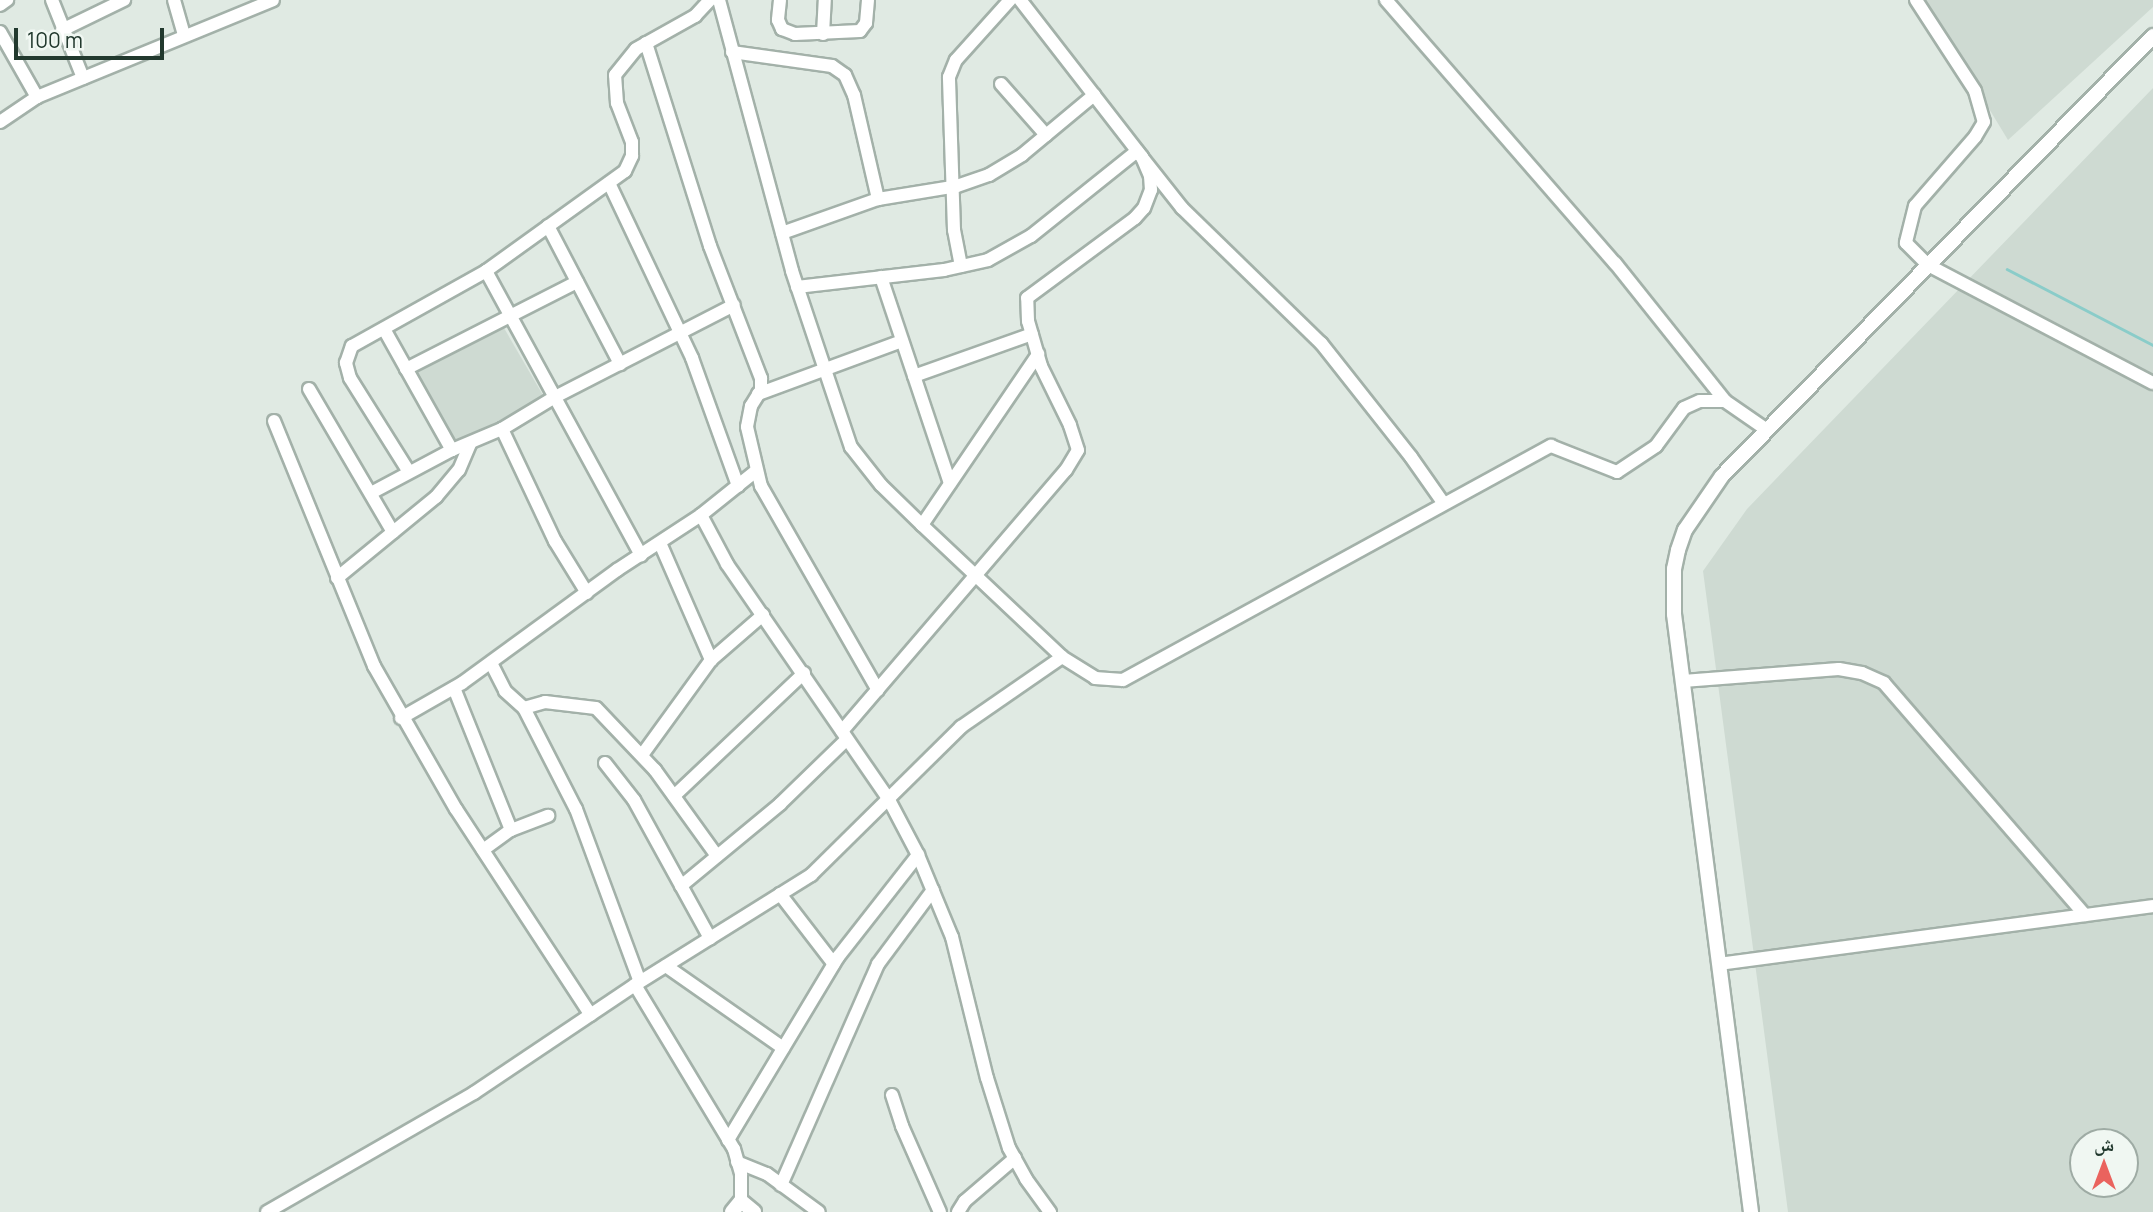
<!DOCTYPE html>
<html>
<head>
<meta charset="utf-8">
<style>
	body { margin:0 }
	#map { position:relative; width:2153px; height:1212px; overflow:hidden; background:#e0eae3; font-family:Manrope,"Noto Naskh Arabic",sans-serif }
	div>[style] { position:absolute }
	.built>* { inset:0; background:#cedad2 }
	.stream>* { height:2.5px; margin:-1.25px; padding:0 1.25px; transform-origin:1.25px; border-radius:1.25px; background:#8accc9 }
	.roads { filter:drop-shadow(2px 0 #a3b1a9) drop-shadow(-2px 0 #a3b1a9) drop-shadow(0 2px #a3b1a9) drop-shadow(0 -2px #a3b1a9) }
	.minor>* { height:12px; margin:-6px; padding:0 6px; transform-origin:6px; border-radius:6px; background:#fff }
	.tertiary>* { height:14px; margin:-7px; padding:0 7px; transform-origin:7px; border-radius:7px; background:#fff }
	span { translate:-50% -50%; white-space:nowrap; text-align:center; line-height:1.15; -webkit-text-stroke:6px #f0f7f2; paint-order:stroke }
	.north { position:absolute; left:2069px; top:1128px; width:70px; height:70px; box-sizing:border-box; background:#f0f7f2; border:2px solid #9eaba4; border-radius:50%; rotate:0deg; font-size:19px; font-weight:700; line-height:28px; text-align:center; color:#22392e }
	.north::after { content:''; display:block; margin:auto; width:24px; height:32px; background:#ea635e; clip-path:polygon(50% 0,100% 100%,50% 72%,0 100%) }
	.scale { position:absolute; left:14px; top:28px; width:150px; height:32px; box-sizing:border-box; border:4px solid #22392e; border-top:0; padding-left:9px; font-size:21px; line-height:24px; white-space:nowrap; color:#22392e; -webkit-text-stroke:5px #f0f7f2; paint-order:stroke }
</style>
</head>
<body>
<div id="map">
	<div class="built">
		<div style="clip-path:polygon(1923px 0,2153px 0,2153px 7px,2008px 140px)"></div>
		<div style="clip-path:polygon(evenodd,2153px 88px,2153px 1212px,1788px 1212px,1703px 571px,1747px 509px,2153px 88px,2083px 1142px,2125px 1142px,2125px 1184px,2083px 1184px,2083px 1142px)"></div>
		<div style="clip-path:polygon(504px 328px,544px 397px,454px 444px,413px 372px)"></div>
	</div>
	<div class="stream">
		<div style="left:2007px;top:269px;width:165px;rotate:27.5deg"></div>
	</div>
	<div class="roads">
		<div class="minor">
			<div style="left:52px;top:0;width:84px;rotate:68.3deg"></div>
			<div style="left:174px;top:0;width:37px;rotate:74deg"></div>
			<div style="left:719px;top:0;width:281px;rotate:74.9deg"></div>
			<div style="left:792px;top:271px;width:186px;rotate:71.5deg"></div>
			<div style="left:851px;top:447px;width:48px;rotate:51.7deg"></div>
			<div style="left:881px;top:485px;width:57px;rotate:44.3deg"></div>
			<div style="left:922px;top:525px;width:192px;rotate:43.3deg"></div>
			<div style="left:1062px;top:657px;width:39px;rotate:32deg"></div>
			<div style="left:1095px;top:678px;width:28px;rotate:4deg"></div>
			<div style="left:1123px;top:680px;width:488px;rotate:-28.7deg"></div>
			<div style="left:1551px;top:446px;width:71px;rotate:21.5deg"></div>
			<div style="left:1617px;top:472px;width:47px;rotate:-33.7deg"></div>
			<div style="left:1656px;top:446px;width:47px;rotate:-53.6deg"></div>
			<div style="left:1684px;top:408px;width:17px;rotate:-24deg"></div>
			<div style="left:1700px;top:401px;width:25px"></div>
			<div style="left:1725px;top:401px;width:51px;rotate:34.6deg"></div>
			<div style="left:780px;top:0;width:20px;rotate:96deg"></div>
			<div style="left:778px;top:20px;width:10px;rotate:66deg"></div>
			<div style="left:782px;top:29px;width:14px;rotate:21deg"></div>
			<div style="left:795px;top:34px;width:65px;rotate:-2.6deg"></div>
			<div style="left:860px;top:31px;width:10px;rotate:-53deg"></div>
			<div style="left:866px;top:23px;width:23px;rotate:-85deg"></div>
			<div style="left:1386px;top:0;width:349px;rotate:49deg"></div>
			<div style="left:1615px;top:263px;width:176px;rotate:51.4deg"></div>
			<div style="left:1916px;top:0;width:108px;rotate:57deg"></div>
			<div style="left:1975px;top:91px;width:32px;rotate:74deg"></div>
			<div style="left:1984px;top:122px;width:17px;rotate:121deg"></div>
			<div style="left:1975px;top:137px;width:91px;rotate:131deg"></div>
			<div style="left:1915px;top:206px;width:38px;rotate:104deg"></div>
			<div style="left:1906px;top:243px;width:31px;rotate:45deg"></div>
			<div style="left:1928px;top:265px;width:254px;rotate:27.7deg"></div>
			<div style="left:0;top:5px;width:9px;rotate:-36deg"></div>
			<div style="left:62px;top:30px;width:69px;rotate:-25.8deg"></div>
			<div style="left:0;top:32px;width:75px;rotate:60.4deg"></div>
			<div style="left:823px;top:34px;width:34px;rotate:-87deg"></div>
			<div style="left:646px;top:43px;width:213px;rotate:72.5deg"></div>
			<div style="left:710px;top:246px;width:142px;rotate:68.9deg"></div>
			<div style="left:761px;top:378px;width:12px;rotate:90deg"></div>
			<div style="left:761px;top:390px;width:19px;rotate:122deg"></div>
			<div style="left:751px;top:406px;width:21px;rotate:101deg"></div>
			<div style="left:747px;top:427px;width:61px;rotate:76.7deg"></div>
			<div style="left:761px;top:486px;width:235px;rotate:60.2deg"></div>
			<div style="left:732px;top:52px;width:101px;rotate:8deg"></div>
			<div style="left:832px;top:66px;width:16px;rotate:35deg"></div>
			<div style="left:845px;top:75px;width:22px;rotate:66deg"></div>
			<div style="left:854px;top:95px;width:107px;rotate:77deg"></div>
			<div style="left:1001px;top:84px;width:68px;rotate:48.6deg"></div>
			<div style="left:0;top:122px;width:45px;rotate:-34deg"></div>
			<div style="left:37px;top:97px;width:255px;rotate:-22.3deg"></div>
			<div style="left:609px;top:183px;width:194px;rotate:64.6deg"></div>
			<div style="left:692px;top:358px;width:136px;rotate:70.2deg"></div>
			<div style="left:548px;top:226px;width:156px;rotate:62.4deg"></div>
			<div style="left:782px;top:233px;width:102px;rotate:-19.5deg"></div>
			<div style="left:878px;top:199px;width:80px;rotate:-9.3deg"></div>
			<div style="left:957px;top:186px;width:34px;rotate:-19deg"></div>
			<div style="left:989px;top:175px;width:39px;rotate:-31deg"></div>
			<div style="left:1022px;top:155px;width:94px;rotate:-39.8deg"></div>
			<div style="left:961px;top:266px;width:37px;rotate:-101deg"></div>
			<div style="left:954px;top:230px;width:153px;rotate:-91.9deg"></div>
			<div style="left:949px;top:77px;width:18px;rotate:-68deg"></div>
			<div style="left:956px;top:60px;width:81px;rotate:-48deg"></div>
			<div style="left:486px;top:271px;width:324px;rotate:61.4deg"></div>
			<div style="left:881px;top:277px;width:217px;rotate:71.5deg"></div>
			<div style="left:797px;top:287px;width:148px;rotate:-6.6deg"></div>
			<div style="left:944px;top:270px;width:45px;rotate:-12.8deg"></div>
			<div style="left:988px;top:260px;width:49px;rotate:-29.2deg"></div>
			<div style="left:1031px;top:236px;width:136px;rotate:-38.7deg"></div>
			<div style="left:1137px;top:151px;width:73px;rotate:51.7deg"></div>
			<div style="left:1182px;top:208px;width:194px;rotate:44.2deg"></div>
			<div style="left:1321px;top:343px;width:145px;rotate:51.7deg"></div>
			<div style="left:1411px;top:457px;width:57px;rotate:54.9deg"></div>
			<div style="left:384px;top:329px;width:139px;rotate:60.7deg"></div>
			<div style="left:406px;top:369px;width:192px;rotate:-27deg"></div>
			<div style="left:914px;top:376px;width:125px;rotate:-19.6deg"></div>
			<div style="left:309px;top:389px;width:166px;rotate:59.6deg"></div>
			<div style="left:758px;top:394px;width:153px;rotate:-20.2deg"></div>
			<div style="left:274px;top:421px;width:265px;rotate:67.8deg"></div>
			<div style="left:374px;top:666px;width:165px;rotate:60.2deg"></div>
			<div style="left:456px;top:809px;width:246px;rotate:56.8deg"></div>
			<div style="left:502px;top:429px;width:124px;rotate:64.7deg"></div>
			<div style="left:555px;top:541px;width:61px;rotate:58.4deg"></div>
			<div style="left:409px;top:472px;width:111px;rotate:-122.1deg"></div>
			<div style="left:350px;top:378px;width:16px;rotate:-105deg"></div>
			<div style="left:346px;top:363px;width:18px;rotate:-71deg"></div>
			<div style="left:352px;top:346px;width:154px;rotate:-29.2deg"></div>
			<div style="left:486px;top:271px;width:171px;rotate:-35.7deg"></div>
			<div style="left:625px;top:171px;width:17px;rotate:-65deg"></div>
			<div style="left:632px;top:156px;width:14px;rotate:-90deg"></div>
			<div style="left:632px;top:142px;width:42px;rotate:-111deg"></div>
			<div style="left:617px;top:103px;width:28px;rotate:-94deg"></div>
			<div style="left:615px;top:75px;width:33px;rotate:-51deg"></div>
			<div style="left:636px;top:49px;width:68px;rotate:-29.2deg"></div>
			<div style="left:695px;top:16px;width:22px;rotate:-47deg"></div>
			<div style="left:371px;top:493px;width:92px;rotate:-28deg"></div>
			<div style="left:452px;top:450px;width:54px;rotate:-22.8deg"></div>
			<div style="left:502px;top:429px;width:62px;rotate:-31.1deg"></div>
			<div style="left:555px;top:397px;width:201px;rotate:-27.2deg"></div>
			<div style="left:701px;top:515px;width:55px;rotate:62deg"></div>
			<div style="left:727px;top:564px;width:284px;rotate:55.5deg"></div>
			<div style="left:888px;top:798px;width:64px;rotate:62.2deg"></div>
			<div style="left:918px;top:855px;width:89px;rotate:67.5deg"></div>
			<div style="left:952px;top:937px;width:145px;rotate:76.1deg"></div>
			<div style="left:987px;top:1078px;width:73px;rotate:72.6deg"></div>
			<div style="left:1009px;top:1148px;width:35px;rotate:61deg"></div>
			<div style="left:1026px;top:1179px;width:41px;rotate:54deg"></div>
			<div style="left:922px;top:525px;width:207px;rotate:-55.8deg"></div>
			<div style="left:660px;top:543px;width:128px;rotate:66.4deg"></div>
			<div style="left:337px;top:578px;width:128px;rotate:-39.3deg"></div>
			<div style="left:436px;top:497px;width:35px;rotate:-50deg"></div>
			<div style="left:459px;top:470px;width:28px;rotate:-67deg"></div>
			<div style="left:491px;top:663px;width:31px;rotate:63deg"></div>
			<div style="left:505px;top:691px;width:25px;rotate:42deg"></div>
			<div style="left:524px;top:708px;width:114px;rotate:62.8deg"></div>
			<div style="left:576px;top:809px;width:184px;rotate:69.7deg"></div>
			<div style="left:1683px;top:681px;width:156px;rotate:-4.4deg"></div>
			<div style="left:1839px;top:669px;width:23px;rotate:10deg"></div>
			<div style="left:1862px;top:673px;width:24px;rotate:24deg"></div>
			<div style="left:1884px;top:683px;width:307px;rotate:49.1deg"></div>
			<div style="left:454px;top:688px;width:153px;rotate:68.1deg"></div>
			<div style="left:524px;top:708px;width:22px;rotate:-16deg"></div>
			<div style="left:545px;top:702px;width:51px;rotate:6.7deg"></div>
			<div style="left:596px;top:708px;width:86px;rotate:46.4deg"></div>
			<div style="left:655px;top:770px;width:106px;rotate:54.2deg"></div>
			<div style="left:401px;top:718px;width:70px;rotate:-29.8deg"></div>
			<div style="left:462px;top:683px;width:192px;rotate:-36.1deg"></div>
			<div style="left:617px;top:570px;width:100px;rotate:-33.2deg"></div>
			<div style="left:701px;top:515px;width:70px;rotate:-38.7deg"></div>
			<div style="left:842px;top:731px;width:344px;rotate:-49.4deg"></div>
			<div style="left:1066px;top:470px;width:23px;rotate:-59deg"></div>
			<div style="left:1078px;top:450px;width:26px;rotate:-108deg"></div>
			<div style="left:1070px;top:425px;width:66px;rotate:-116.2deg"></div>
			<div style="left:1041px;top:366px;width:47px;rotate:-106.1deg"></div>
			<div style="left:1028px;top:321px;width:23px;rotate:-92deg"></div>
			<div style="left:1027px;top:298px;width:134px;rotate:-36.5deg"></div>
			<div style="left:1135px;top:218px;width:13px;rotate:-48deg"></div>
			<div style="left:1144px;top:208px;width:19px;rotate:-69deg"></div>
			<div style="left:1151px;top:190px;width:14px;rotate:-94deg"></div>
			<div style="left:1150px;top:176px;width:21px;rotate:-113deg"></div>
			<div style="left:1142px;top:157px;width:199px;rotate:-127.8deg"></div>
			<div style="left:642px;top:755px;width:117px;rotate:-54deg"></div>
			<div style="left:711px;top:660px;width:69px;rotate:-40.9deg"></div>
			<div style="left:605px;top:763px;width:47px;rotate:51.9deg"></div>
			<div style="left:634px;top:800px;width:158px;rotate:61.2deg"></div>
			<div style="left:674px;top:796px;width:179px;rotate:-43.4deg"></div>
			<div style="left:483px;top:850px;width:34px;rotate:-36deg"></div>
			<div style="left:511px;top:830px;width:40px;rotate:-21deg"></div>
			<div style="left:681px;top:886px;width:129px;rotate:-39.6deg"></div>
			<div style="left:780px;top:804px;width:93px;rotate:-44.1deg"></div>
			<div style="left:780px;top:894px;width:88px;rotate:52.4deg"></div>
			<div style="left:1719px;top:964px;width:438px;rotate:-7.6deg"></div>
			<div style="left:666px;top:966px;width:143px;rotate:35deg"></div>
			<div style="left:635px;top:985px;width:192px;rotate:58.9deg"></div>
			<div style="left:734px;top:1149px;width:26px;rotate:74deg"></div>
			<div style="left:741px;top:1174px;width:27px;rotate:90deg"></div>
			<div style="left:892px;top:1095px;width:33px;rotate:72deg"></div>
			<div style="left:902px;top:1126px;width:94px;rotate:66.2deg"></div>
			<div style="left:728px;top:1140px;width:214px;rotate:-59deg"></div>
			<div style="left:838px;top:957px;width:130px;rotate:-51.9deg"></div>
			<div style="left:737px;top:1162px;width:32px;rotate:22deg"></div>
			<div style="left:767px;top:1174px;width:64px;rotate:36.2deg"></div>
			<div style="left:781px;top:1185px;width:241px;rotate:-66.3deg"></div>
			<div style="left:878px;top:964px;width:92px;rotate:-53.4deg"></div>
			<div style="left:267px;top:1212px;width:239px;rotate:-29.9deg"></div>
			<div style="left:474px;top:1093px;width:194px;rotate:-33.9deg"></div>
			<div style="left:635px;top:985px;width:208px;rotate:-32deg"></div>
			<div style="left:811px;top:875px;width:211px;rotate:-44.6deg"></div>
			<div style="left:961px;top:727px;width:123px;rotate:-34.7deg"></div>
			<div style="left:958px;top:1212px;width:13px;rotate:-58deg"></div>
			<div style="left:965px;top:1201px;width:66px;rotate:-40.7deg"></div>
		</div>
		<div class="tertiary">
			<div style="left:732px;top:1212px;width:14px;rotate:-51deg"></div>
			<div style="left:741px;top:1201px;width:17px;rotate:40deg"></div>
			<div style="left:1751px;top:1212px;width:603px;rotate:-97.34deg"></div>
			<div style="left:1674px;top:614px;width:45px;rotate:-90deg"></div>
			<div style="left:1674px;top:569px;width:19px;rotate:-78deg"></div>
			<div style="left:1678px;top:550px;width:21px;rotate:-71deg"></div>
			<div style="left:1685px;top:530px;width:65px;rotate:-55.6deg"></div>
			<div style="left:1722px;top:476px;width:616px;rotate:-45.59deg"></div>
		</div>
	</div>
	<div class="north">ش</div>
	<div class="scale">100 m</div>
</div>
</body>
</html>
